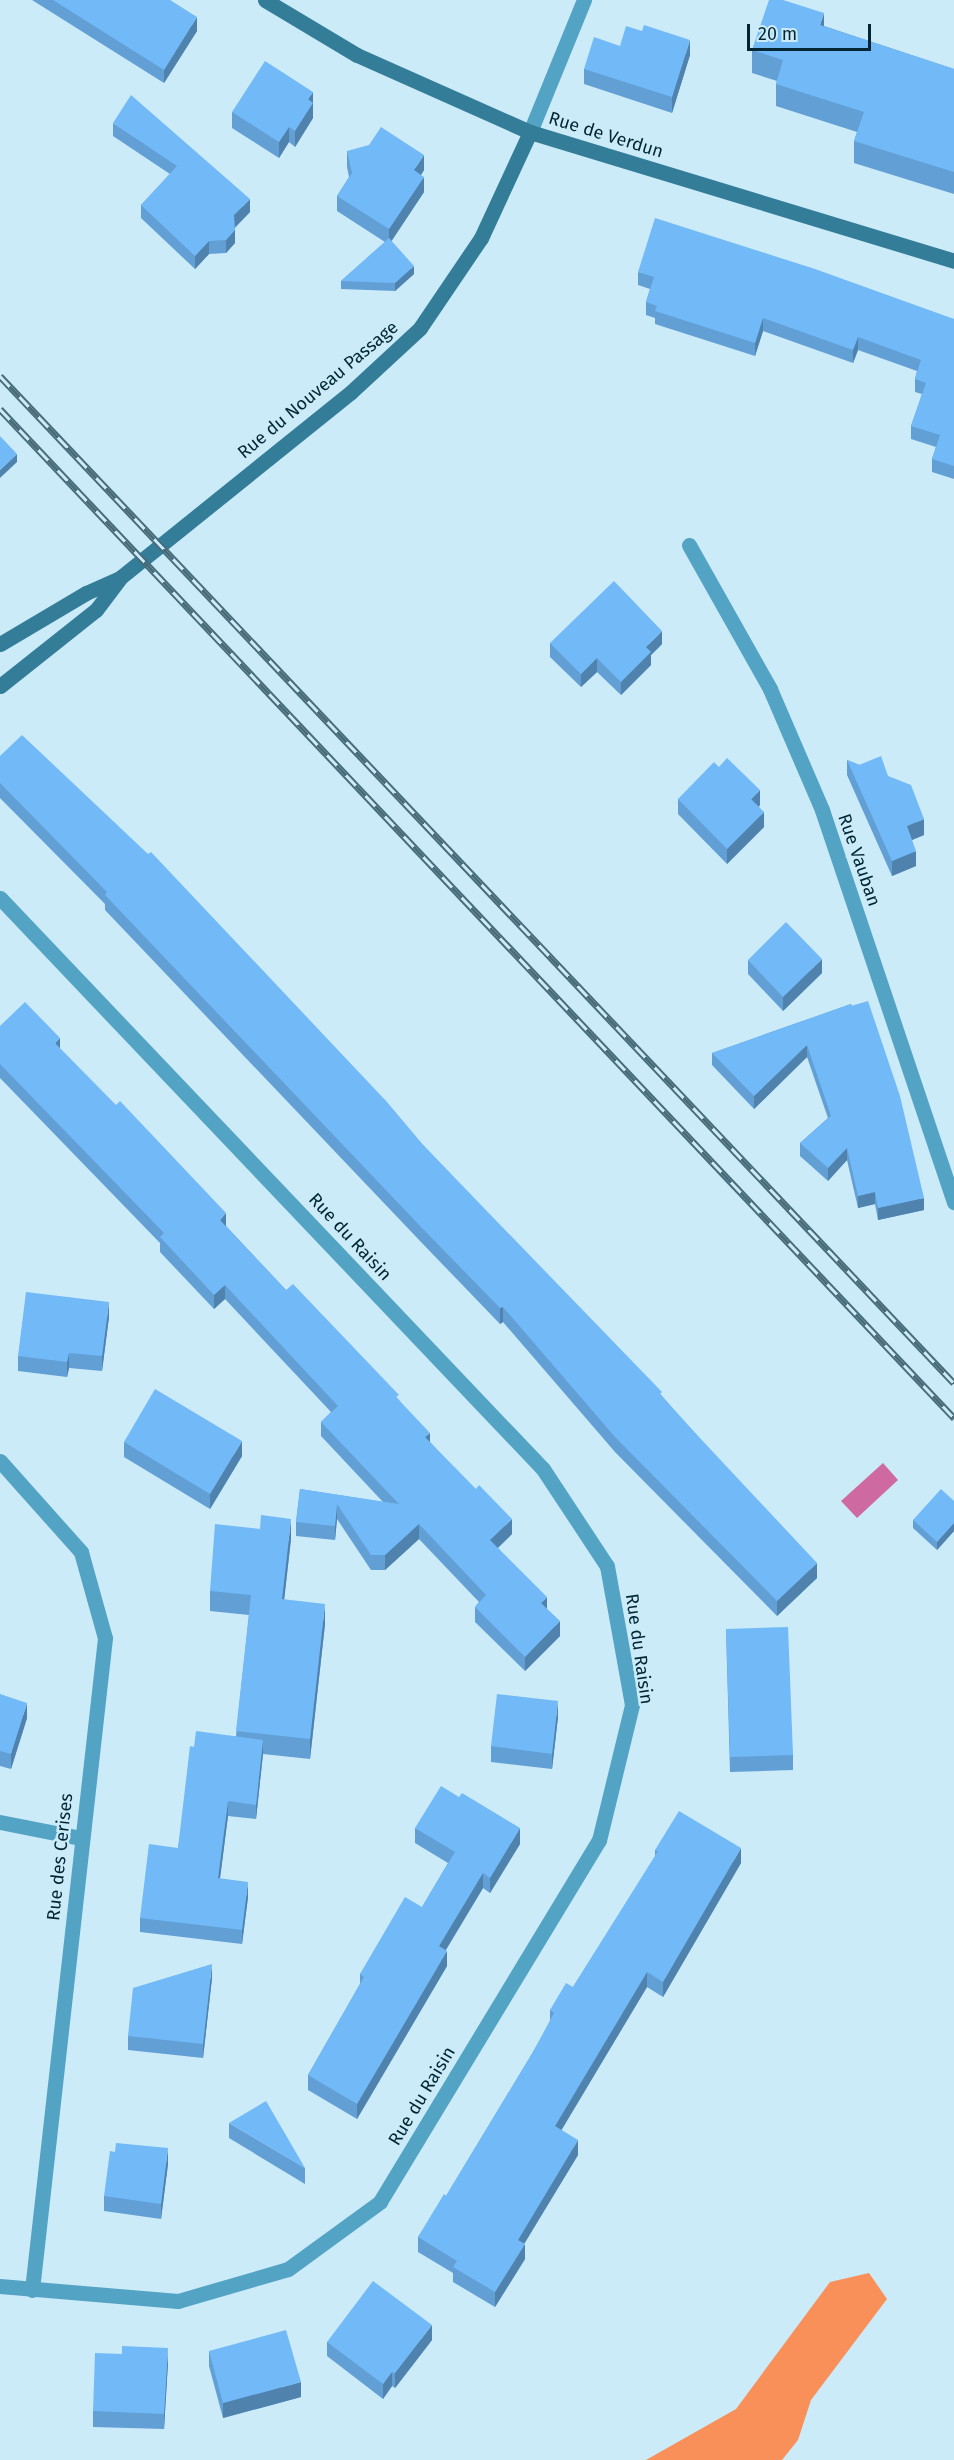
<!DOCTYPE html>
<html>
<head>
<meta charset="utf-8">
<style>
	body { margin:0 }
	#map { position:relative; width:954px; height:2460px; overflow:hidden; background:#ccebf9; font-family:"Fira Sans",sans-serif }
	div>[style] { position:absolute }
	.forest>* { inset:0; background:#f99059 }
	.water>* { inset:0; background:#cf69a2 }
	.street>* { height:15px; margin:-7.5px; padding:0 7.5px; transform-origin:7.5px; border-radius:7.5px; background:#53a3c4 }
	.secondary>* { height:15px; margin:-7.5px; padding:0 7.5px; transform-origin:7.5px; border-radius:7.5px; background:#347d99 }
	.rail>* { height:7px; margin-top:-3.5px; transform-origin:0; background:repeating-linear-gradient(90deg,#ccebf9 0 14px,#496c7a 0 28px); box-sizing:border-box; border-block:2px solid #496c7a }
	.wall>* { inset:0; background:#629fd5 }
	.shaded-wall>* { inset:0; background:#5082ae }
	.building>* { inset:0; background:#72b9f8 }
	span { translate:-50% -50%; white-space:nowrap; text-align:center; line-height:1.15; -webkit-text-stroke:5px #ccebf9; paint-order:stroke }
	.street-label { font-size:18px; color:#012634 }
	.scale { position:absolute; left:747px; top:24px; width:124px; height:27px; box-sizing:border-box; border:3px solid #012634; border-top:0; padding-left:8px; font-size:18px; line-height:21px; white-space:nowrap; color:#012634; -webkit-text-stroke:4px #ccebf9; paint-order:stroke }
</style>
</head>
<body>
<div id="map">
	<div class="forest">
		<div style="clip-path:polygon(869px 2273px,887px 2299px,811px 2400px,798px 2440px,782px 2460px,646px 2460px,736px 2409px,830px 2282px)"></div>
	</div>
	<div class="water">
		<div style="clip-path:polygon(883px 1463px,898px 1480px,857px 1518px,841px 1501px)"></div>
	</div>
	<div class="street">
		<div style="left:530px;top:132px;width:143px;rotate:-67.8deg"></div>
		<div style="left:689px;top:545px;width:165px;rotate:60.6deg"></div>
		<div style="left:770px;top:689px;width:132px;rotate:66.7deg"></div>
		<div style="left:822px;top:810px;width:414px;rotate:71.4deg"></div>
		<div style="left:0;top:898px;width:788px;rotate:46.44deg"></div>
		<div style="left:543px;top:1469px;width:116px;rotate:56.6deg"></div>
		<div style="left:607px;top:1566px;width:141px;rotate:79.8deg"></div>
		<div style="left:632px;top:1705px;width:139px;rotate:103.7deg"></div>
		<div style="left:599px;top:1840px;width:423px;rotate:121.2deg"></div>
		<div style="left:380px;top:2202px;width:114px;rotate:143.9deg"></div>
		<div style="left:288px;top:2269px;width:115px;rotate:163.8deg"></div>
		<div style="left:178px;top:2301px;width:179px;rotate:-175.2deg"></div>
		<div style="left:0;top:1461px;width:122px;rotate:48.3deg"></div>
		<div style="left:81px;top:1552px;width:89px;rotate:74.4deg"></div>
		<div style="left:105px;top:1638px;width:656px;rotate:96.39deg"></div>
		<div style="left:0;top:1822px;width:83px;rotate:11.2deg"></div>
	</div>
	<div class="secondary">
		<div style="left:265px;top:0;width:107px;rotate:30.9deg"></div>
		<div style="left:357px;top:55px;width:189px;rotate:24deg"></div>
		<div style="left:530px;top:132px;width:443px;rotate:16.9deg"></div>
		<div style="left:0;top:644px;width:100px;rotate:-30.7deg"></div>
		<div style="left:86px;top:593px;width:35px;rotate:-24deg"></div>
		<div style="left:0;top:686px;width:122px;rotate:-38.4deg"></div>
		<div style="left:96px;top:610px;width:41px;rotate:-52.9deg"></div>
		<div style="left:121px;top:577px;width:295px;rotate:-38.8deg"></div>
		<div style="left:351px;top:392px;width:94px;rotate:-42.8deg"></div>
		<div style="left:420px;top:328px;width:109px;rotate:-55.9deg"></div>
		<div style="left:481px;top:238px;width:117px;rotate:-65.2deg"></div>
	</div>
	<div class="rail">
		<div style="left:0;top:376px;width:1387px;rotate:46.55deg"></div>
		<div style="left:0;top:409px;width:1389px;rotate:46.6deg"></div>
	</div>
	<div class="wall">
		<div style="clip-path:polygon(32px 0,170px 0,197px 31px,164px 83px)"></div>
		<div style="clip-path:polygon(824px 26px,954px 69px,954px 206px,954px 194px,854px 163px,854px 141px,857px 132px,776px 106px,776px 84px,777px 81px,752px 73px,752px 50px)"></div>
		<div style="clip-path:polygon(620px 46px,690px 55px,672px 113px,584px 84px,584px 69px)"></div>
		<div style="clip-path:polygon(313px 102px,313px 118px,295px 147px,289px 142px,279px 158px,232px 128px,232px 112px)"></div>
		<div style="clip-path:polygon(113px 123px,250px 212px,235px 228px,235px 243px,226px 253px,209px 254px,195px 269px,141px 218px,141px 205px,170px 174px,113px 136px)"></div>
		<div style="clip-path:polygon(347px 151px,424px 170px,421px 175px,424px 192px,391px 241px,414px 274px,395px 291px,341px 289px,341px 281px,385px 242px,337px 211px,337px 196px,349px 177px,347px 167px)"></div>
		<div style="clip-path:polygon(638px 272px,954px 319px,954px 479px,932px 472px,932px 459px,936px 447px,911px 439px,911px 426px,922px 394px,915px 392px,915px 379px,917px 371px,858px 350px,853px 363px,763px 331px,755px 356px,655px 324px,655px 318px,646px 315px,646px 302px,650px 289px,638px 285px)"></div>
		<div style="clip-path:polygon(550px 643px,662px 644px,651px 655px,651px 665px,621px 695px,597px 672px,581px 687px,550px 657px)"></div>
		<div style="clip-path:polygon(0 756px,424px 1146px,662px 1396px,817px 1578px,777px 1616px,615px 1452px,503px 1322px,500px 1324px,421px 1242px,105px 910px,105px 904px,0 798px)"></div>
		<div style="clip-path:polygon(847px 760px,888px 776px,924px 835px,912px 840px,916px 866px,892px 876px,847px 775px)"></div>
		<div style="clip-path:polygon(678px 799px,760px 805px,759px 806px,764px 827px,727px 864px,678px 814px)"></div>
		<div style="clip-path:polygon(748px 960px,822px 973px,783px 1011px,748px 974px)"></div>
		<div style="clip-path:polygon(851px 1004px,924px 1210px,878px 1220px,875px 1204px,858px 1208px,847px 1160px,828px 1181px,800px 1156px,800px 1143px,828px 1118px,807px 1057px,754px 1109px,712px 1065px,712px 1053px)"></div>
		<div style="clip-path:polygon(0 1026px,60px 1049px,286px 1290px,399px 1400px,430px 1442px,512px 1534px,498px 1548px,547px 1609px,560px 1636px,525px 1671px,475px 1622px,475px 1607px,479px 1602px,419px 1539px,385px 1570px,371px 1570px,337px 1519px,335px 1540px,296px 1536px,296px 1522px,300px 1489px,383px 1502px,321px 1436px,321px 1422px,331px 1412px,225px 1299px,214px 1309px,160px 1252px,160px 1243px,0 1078px)"></div>
		<div style="clip-path:polygon(109px 1317px,102px 1371px,69px 1368px,67px 1377px,18px 1371px,18px 1356px)"></div>
		<div style="clip-path:polygon(124px 1442px,242px 1456px,210px 1509px,124px 1457px)"></div>
		<div style="clip-path:polygon(954px 1501px,954px 1531px,937px 1550px,913px 1528px,913px 1520px)"></div>
		<div style="clip-path:polygon(291px 1539px,284px 1599px,325px 1624px,310px 1759px,263px 1754px,256px 1819px,228px 1816px,220px 1879px,248px 1897px,242px 1944px,140px 1932px,140px 1918px,178px 1848px,194px 1747px,236px 1736px,249px 1615px,210px 1611px,210px 1591px)"></div>
		<div style="clip-path:polygon(726px 1629px,793px 1755px,793px 1770px,730px 1772px)"></div>
		<div style="clip-path:polygon(0 1694px,27px 1718px,11px 1769px,0 1766px)"></div>
		<div style="clip-path:polygon(558px 1717px,552px 1769px,491px 1762px,491px 1746px)"></div>
		<div style="clip-path:polygon(415px 1828px,520px 1844px,490px 1893px,483px 1888px,446px 1950px,447px 1966px,357px 2119px,308px 2090px,308px 2075px,360px 1984px,360px 1974px,422px 1907px,448px 1863px,415px 1843px)"></div>
		<div style="clip-path:polygon(655px 1850px,741px 1863px,663px 1997px,647px 1987px,561px 2130px,578px 2155px,524px 2244px,525px 2259px,495px 2307px,453px 2282px,453px 2273px,418px 2252px,418px 2237px,446px 2196px,533px 2052px,550px 2022px,550px 2010px,573px 1987px,655px 1857px)"></div>
		<div style="clip-path:polygon(212px 1978px,203px 2058px,128px 2050px,128px 2036px)"></div>
		<div style="clip-path:polygon(229px 2123px,305px 2168px,305px 2184px,229px 2138px)"></div>
		<div style="clip-path:polygon(168px 2164px,161px 2219px,104px 2211px,104px 2196px)"></div>
		<div style="clip-path:polygon(432px 2340px,395px 2388px,392px 2386px,383px 2399px,327px 2356px,327px 2342px)"></div>
		<div style="clip-path:polygon(209px 2351px,301px 2397px,223px 2418px,209px 2366px)"></div>
		<div style="clip-path:polygon(168px 2363px,164px 2429px,93px 2427px,93px 2411px)"></div>
	</div>
	<div class="shaded-wall">
		<div style="clip-path:polygon(824px 13px,824px 36px,820px 25px)"></div>
		<div style="clip-path:polygon(197px 17px,197px 31px,164px 83px,164px 70px)"></div>
		<div style="clip-path:polygon(690px 40px,690px 55px,672px 113px,672px 97px)"></div>
		<div style="clip-path:polygon(313px 92px,313px 118px,295px 147px,295px 131px,308px 99px)"></div>
		<div style="clip-path:polygon(289px 127px,289px 142px,279px 158px,279px 142px)"></div>
		<div style="clip-path:polygon(424px 155px,424px 170px,414px 186px,414px 170px)"></div>
		<div style="clip-path:polygon(424px 177px,424px 192px,389px 245px,389px 229px)"></div>
		<div style="clip-path:polygon(250px 199px,250px 212px,234px 228px,234px 215px)"></div>
		<div style="clip-path:polygon(235px 230px,235px 243px,226px 253px,226px 240px)"></div>
		<div style="clip-path:polygon(209px 241px,209px 254px,195px 269px,195px 256px)"></div>
		<div style="clip-path:polygon(414px 266px,414px 274px,395px 291px,395px 283px)"></div>
		<div style="clip-path:polygon(763px 318px,763px 331px,755px 356px,755px 343px)"></div>
		<div style="clip-path:polygon(858px 337px,858px 350px,853px 363px,853px 350px)"></div>
		<div style="clip-path:polygon(17px 454px,17px 462px,0 478px,0 470px)"></div>
		<div style="clip-path:polygon(662px 631px,662px 644px,651px 655px,651px 665px,621px 695px,621px 682px,646px 647px)"></div>
		<div style="clip-path:polygon(597px 658px,597px 672px,581px 687px,581px 674px)"></div>
		<div style="clip-path:polygon(760px 790px,760px 805px,751px 814px,751px 799px)"></div>
		<div style="clip-path:polygon(764px 812px,764px 827px,727px 864px,727px 849px)"></div>
		<div style="clip-path:polygon(924px 819px,924px 835px,907px 842px,907px 826px)"></div>
		<div style="clip-path:polygon(916px 851px,916px 866px,892px 876px,892px 861px)"></div>
		<div style="clip-path:polygon(822px 959px,822px 973px,783px 1011px,783px 997px)"></div>
		<div style="clip-path:polygon(60px 1038px,60px 1052px,55px 1043px)"></div>
		<div style="clip-path:polygon(807px 1045px,807px 1057px,754px 1109px,754px 1096px)"></div>
		<div style="clip-path:polygon(847px 1148px,847px 1160px,828px 1181px,828px 1168px)"></div>
		<div style="clip-path:polygon(875px 1192px,875px 1204px,858px 1208px,858px 1196px)"></div>
		<div style="clip-path:polygon(924px 1198px,924px 1210px,878px 1220px,878px 1208px)"></div>
		<div style="clip-path:polygon(226px 1213px,226px 1228px,220px 1220px)"></div>
		<div style="clip-path:polygon(225px 1285px,225px 1299px,214px 1309px,214px 1295px)"></div>
		<div style="clip-path:polygon(109px 1302px,109px 1317px,102px 1371px,102px 1356px)"></div>
		<div style="clip-path:polygon(503px 1307px,503px 1322px,500px 1324px,500px 1308px)"></div>
		<div style="clip-path:polygon(69px 1353px,69px 1368px,67px 1377px,67px 1362px)"></div>
		<div style="clip-path:polygon(430px 1433px,430px 1447px,425px 1437px)"></div>
		<div style="clip-path:polygon(242px 1441px,242px 1456px,210px 1509px,210px 1494px)"></div>
		<div style="clip-path:polygon(337px 1504px,337px 1519px,335px 1540px,335px 1526px)"></div>
		<div style="clip-path:polygon(291px 1519px,291px 1539px,282px 1619px,282px 1599px)"></div>
		<div style="clip-path:polygon(512px 1519px,512px 1534px,490px 1555px,490px 1540px)"></div>
		<div style="clip-path:polygon(954px 1523px,954px 1531px,937px 1550px,937px 1542px)"></div>
		<div style="clip-path:polygon(419px 1524px,419px 1539px,385px 1570px,385px 1555px)"></div>
		<div style="clip-path:polygon(817px 1563px,817px 1578px,777px 1616px,777px 1601px)"></div>
		<div style="clip-path:polygon(547px 1597px,547px 1611px,541px 1603px)"></div>
		<div style="clip-path:polygon(325px 1604px,325px 1624px,310px 1759px,310px 1739px)"></div>
		<div style="clip-path:polygon(560px 1621px,560px 1636px,525px 1671px,525px 1657px)"></div>
		<div style="clip-path:polygon(558px 1701px,558px 1717px,552px 1769px,552px 1754px)"></div>
		<div style="clip-path:polygon(27px 1703px,27px 1718px,11px 1769px,11px 1754px)"></div>
		<div style="clip-path:polygon(263px 1740px,263px 1754px,256px 1819px,256px 1805px)"></div>
		<div style="clip-path:polygon(228px 1801px,228px 1816px,218px 1893px,218px 1878px)"></div>
		<div style="clip-path:polygon(520px 1828px,520px 1844px,490px 1893px,490px 1878px)"></div>
		<div style="clip-path:polygon(741px 1848px,741px 1863px,663px 1997px,663px 1982px)"></div>
		<div style="clip-path:polygon(483px 1873px,483px 1888px,439px 1961px,439px 1946px)"></div>
		<div style="clip-path:polygon(248px 1882px,248px 1897px,242px 1944px,242px 1930px)"></div>
		<div style="clip-path:polygon(447px 1951px,447px 1966px,357px 2119px,357px 2104px)"></div>
		<div style="clip-path:polygon(212px 1964px,212px 1978px,203px 2058px,203px 2044px)"></div>
		<div style="clip-path:polygon(647px 1972px,647px 1987px,555px 2141px,555px 2126px)"></div>
		<div style="clip-path:polygon(578px 2140px,578px 2155px,518px 2254px,518px 2240px)"></div>
		<div style="clip-path:polygon(168px 2148px,168px 2164px,161px 2219px,161px 2204px)"></div>
		<div style="clip-path:polygon(525px 2244px,525px 2259px,495px 2307px,495px 2292px)"></div>
		<div style="clip-path:polygon(432px 2325px,432px 2340px,395px 2388px,395px 2373px)"></div>
		<div style="clip-path:polygon(168px 2348px,168px 2363px,164px 2429px,164px 2414px)"></div>
		<div style="clip-path:polygon(392px 2372px,392px 2386px,383px 2399px,383px 2384px)"></div>
		<div style="clip-path:polygon(301px 2382px,301px 2397px,223px 2418px,223px 2403px)"></div>
	</div>
	<div class="building">
		<div style="clip-path:polygon(53px 0,170px 0,197px 17px,164px 70px)"></div>
		<div style="clip-path:polygon(769px 0,783px 0,824px 13px,820px 25px,954px 69px,954px 172px,854px 141px,864px 112px,776px 84px,783px 60px,752px 50px)"></div>
		<div style="clip-path:polygon(644px 25px,690px 40px,672px 97px,584px 69px,594px 37px,620px 46px,626px 26px,642px 31px)"></div>
		<div style="clip-path:polygon(265px 61px,313px 92px,308px 99px,313px 103px,295px 131px,289px 127px,279px 142px,232px 112px)"></div>
		<div style="clip-path:polygon(131px 95px,250px 199px,234px 215px,235px 230px,226px 240px,209px 241px,195px 256px,141px 205px,177px 166px,113px 123px)"></div>
		<div style="clip-path:polygon(381px 127px,424px 155px,414px 170px,424px 177px,389px 229px,337px 196px,352px 173px,347px 151px,369px 145px)"></div>
		<div style="clip-path:polygon(655px 218px,815px 269px,954px 319px,954px 466px,932px 459px,940px 435px,911px 426px,926px 383px,915px 379px,921px 360px,858px 337px,853px 350px,763px 318px,755px 343px,655px 311px,657px 306px,646px 302px,654px 277px,638px 272px)"></div>
		<div style="clip-path:polygon(389px 238px,414px 266px,395px 283px,341px 281px)"></div>
		<div style="clip-path:polygon(0 436px,17px 454px,0 470px)"></div>
		<div style="clip-path:polygon(614px 581px,662px 631px,646px 647px,651px 652px,621px 682px,597px 658px,581px 674px,550px 643px)"></div>
		<div style="clip-path:polygon(22px 735px,148px 854px,151px 852px,387px 1102px,424px 1146px,662px 1392px,660px 1394px,699px 1437px,817px 1563px,777px 1601px,615px 1437px,503px 1307px,500px 1308px,421px 1227px,105px 895px,107px 892px,0 783px,0 756px)"></div>
		<div style="clip-path:polygon(881px 756px,888px 776px,911px 785px,924px 819px,907px 826px,916px 851px,892px 861px,847px 760px,859px 765px)"></div>
		<div style="clip-path:polygon(727px 758px,760px 790px,751px 799px,764px 812px,727px 849px,678px 799px,714px 762px,719px 767px)"></div>
		<div style="clip-path:polygon(786px 922px,822px 959px,783px 997px,748px 960px)"></div>
		<div style="clip-path:polygon(868px 1001px,900px 1096px,924px 1198px,878px 1208px,875px 1192px,858px 1196px,847px 1148px,828px 1168px,800px 1143px,831px 1116px,807px 1045px,754px 1096px,712px 1053px,851px 1004px,851px 1006px)"></div>
		<div style="clip-path:polygon(25px 1002px,60px 1038px,55px 1043px,116px 1105px,120px 1101px,226px 1213px,220px 1220px,286px 1290px,293px 1284px,399px 1395px,396px 1397px,430px 1433px,425px 1437px,476px 1489px,479px 1485px,512px 1519px,490px 1540px,547px 1597px,541px 1603px,560px 1621px,525px 1657px,475px 1607px,486px 1595px,419px 1524px,385px 1555px,371px 1555px,337px 1504px,335px 1526px,296px 1522px,300px 1489px,399px 1504px,321px 1422px,338px 1406px,225px 1285px,214px 1295px,160px 1237px,164px 1233px,0 1064px,0 1026px)"></div>
		<div style="clip-path:polygon(26px 1292px,109px 1302px,102px 1356px,69px 1353px,67px 1362px,18px 1356px)"></div>
		<div style="clip-path:polygon(155px 1389px,242px 1441px,210px 1494px,124px 1442px)"></div>
		<div style="clip-path:polygon(941px 1489px,954px 1501px,954px 1523px,937px 1542px,913px 1520px)"></div>
		<div style="clip-path:polygon(261px 1515px,291px 1519px,282px 1599px,325px 1604px,310px 1739px,236px 1731px,251px 1595px,210px 1591px,215px 1524px,260px 1529px)"></div>
		<div style="clip-path:polygon(788px 1627px,793px 1755px,730px 1757px,726px 1629px)"></div>
		<div style="clip-path:polygon(0 1694px,27px 1703px,11px 1754px,0 1751px)"></div>
		<div style="clip-path:polygon(497px 1694px,558px 1701px,552px 1754px,491px 1746px)"></div>
		<div style="clip-path:polygon(196px 1731px,263px 1740px,256px 1805px,228px 1801px,218px 1878px,248px 1882px,242px 1930px,140px 1918px,149px 1844px,178px 1848px,190px 1746px,194px 1747px)"></div>
		<div style="clip-path:polygon(441px 1786px,459px 1797px,462px 1793px,520px 1828px,490px 1878px,483px 1873px,439px 1946px,447px 1951px,357px 2104px,308px 2075px,364px 1977px,360px 1974px,405px 1897px,422px 1907px,455px 1852px,415px 1828px)"></div>
		<div style="clip-path:polygon(679px 1811px,741px 1848px,663px 1982px,647px 1972px,555px 2126px,578px 2140px,518px 2240px,525px 2244px,495px 2292px,453px 2267px,457px 2261px,418px 2237px,444px 2194px,446px 2196px,533px 2052px,554px 2013px,550px 2010px,566px 1983px,573px 1987px,658px 1851px,655px 1850px)"></div>
		<div style="clip-path:polygon(212px 1964px,203px 2044px,128px 2036px,133px 1988px)"></div>
		<div style="clip-path:polygon(266px 2101px,305px 2168px,229px 2123px)"></div>
		<div style="clip-path:polygon(116px 2143px,168px 2148px,161px 2204px,104px 2196px,110px 2151px,115px 2152px)"></div>
		<div style="clip-path:polygon(373px 2281px,432px 2325px,395px 2373px,392px 2372px,383px 2384px,327px 2342px)"></div>
		<div style="clip-path:polygon(286px 2330px,301px 2382px,223px 2403px,209px 2351px)"></div>
		<div style="clip-path:polygon(122px 2346px,168px 2348px,164px 2414px,93px 2411px,95px 2353px,122px 2354px)"></div>
	</div>
	<div class="street-label">
		<span style="left:606px;top:135px;rotate:17deg">Rue de Verdun</span>
		<span style="left:318px;top:390px;rotate:-40deg">Rue du Nouveau Passage</span>
		<span style="left:859px;top:860px;rotate:71deg">Rue Vauban</span>
		<span style="left:350px;top:1237px;rotate:47deg">Rue du Raisin</span>
		<span style="left:639px;top:1649px;rotate:82deg">Rue du Raisin</span>
		<span style="left:60px;top:1857px;rotate:-84deg">Rue des Cerises</span>
		<span style="left:422px;top:2096px;rotate:-59deg">Rue du Raisin</span>
	</div>
	<div class="scale">20 m</div>
</div>
</body>
</html>
